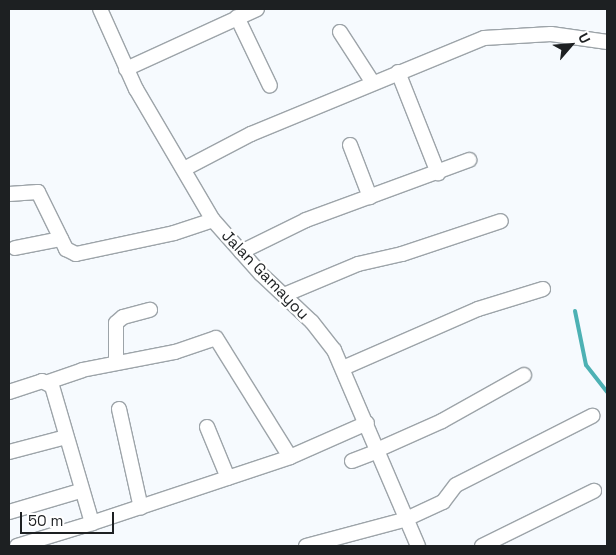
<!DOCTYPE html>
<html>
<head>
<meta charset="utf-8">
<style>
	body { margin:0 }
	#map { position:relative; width:616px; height:555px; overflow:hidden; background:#f6fafe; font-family:"Space Grotesk",sans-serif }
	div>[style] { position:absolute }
	.stream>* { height:4px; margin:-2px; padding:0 2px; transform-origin:2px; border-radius:2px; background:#4db1b4 }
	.roads { filter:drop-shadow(1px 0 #9da4a9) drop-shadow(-1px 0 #9da4a9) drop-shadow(0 1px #9da4a9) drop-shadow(0 -1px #9da4a9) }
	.minor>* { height:14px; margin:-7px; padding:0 7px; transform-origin:7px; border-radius:7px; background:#fff }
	span { translate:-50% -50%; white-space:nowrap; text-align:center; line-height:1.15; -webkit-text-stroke:4.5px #fff; paint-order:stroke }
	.street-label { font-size:16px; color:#1d2022 }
	.frame { position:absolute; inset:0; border:10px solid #1d2022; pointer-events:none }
	.north { position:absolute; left:546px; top:20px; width:50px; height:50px; -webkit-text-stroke:4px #fff; paint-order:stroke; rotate:63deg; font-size:14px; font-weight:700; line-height:20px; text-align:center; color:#1d2022 }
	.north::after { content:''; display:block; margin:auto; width:18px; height:22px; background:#1d2022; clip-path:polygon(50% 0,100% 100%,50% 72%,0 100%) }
	.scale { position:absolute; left:20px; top:512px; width:94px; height:22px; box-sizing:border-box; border:2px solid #1d2022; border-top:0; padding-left:6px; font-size:15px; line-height:18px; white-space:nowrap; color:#1d2022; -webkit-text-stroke:4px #fff; paint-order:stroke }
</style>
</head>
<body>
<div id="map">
	<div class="stream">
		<div style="left:575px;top:311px;width:55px;rotate:78.5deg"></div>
		<div style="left:586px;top:365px;width:34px;rotate:52deg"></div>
	</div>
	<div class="roads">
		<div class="minor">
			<div style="left:100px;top:9px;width:88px;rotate:65.8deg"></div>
			<div style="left:136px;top:89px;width:152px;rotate:59.6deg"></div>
			<div style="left:213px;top:220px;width:72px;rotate:48.4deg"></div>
			<div style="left:261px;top:274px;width:70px;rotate:43.3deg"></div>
			<div style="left:312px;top:322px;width:36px;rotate:52deg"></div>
			<div style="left:334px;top:350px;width:213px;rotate:66.8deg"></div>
			<div style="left:237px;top:17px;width:76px;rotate:64.4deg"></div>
			<div style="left:340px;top:32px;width:61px;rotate:57.1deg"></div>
			<div style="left:126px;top:69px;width:144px;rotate:-24.6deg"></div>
			<div style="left:398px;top:72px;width:109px;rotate:68.4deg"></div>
			<div style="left:350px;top:145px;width:56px;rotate:69deg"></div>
			<div style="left:184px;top:169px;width:76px;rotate:-27.6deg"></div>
			<div style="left:251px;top:134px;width:252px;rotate:-22.4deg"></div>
			<div style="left:484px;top:38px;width:67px;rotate:-3.4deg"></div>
			<div style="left:551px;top:34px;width:57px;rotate:8.1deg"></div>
			<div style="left:9px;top:194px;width:29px;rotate:-4deg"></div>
			<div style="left:38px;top:192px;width:64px;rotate:63.8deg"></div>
			<div style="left:66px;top:249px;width:11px;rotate:27deg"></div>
			<div style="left:76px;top:254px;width:100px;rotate:-12.1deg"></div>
			<div style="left:174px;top:233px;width:41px;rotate:-18.4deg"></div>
			<div style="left:15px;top:248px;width:47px;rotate:-11.1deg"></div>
			<div style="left:241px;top:252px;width:72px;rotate:-26.2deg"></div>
			<div style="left:306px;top:220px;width:174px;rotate:-20.2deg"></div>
			<div style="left:284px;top:295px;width:80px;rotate:-22.7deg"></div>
			<div style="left:358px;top:264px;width:45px;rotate:-12.8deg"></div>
			<div style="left:402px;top:254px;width:104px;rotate:-18.4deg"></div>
			<div style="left:116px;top:363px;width:40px;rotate:-90deg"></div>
			<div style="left:116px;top:323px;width:9px;rotate:-41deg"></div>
			<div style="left:123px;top:317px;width:28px;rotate:-15deg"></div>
			<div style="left:343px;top:368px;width:147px;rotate:-23.6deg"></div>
			<div style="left:478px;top:309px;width:68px;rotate:-17.1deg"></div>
			<div style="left:48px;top:382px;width:36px;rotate:-19deg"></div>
			<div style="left:82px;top:370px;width:95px;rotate:-11deg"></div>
			<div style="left:175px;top:352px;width:43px;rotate:-18.9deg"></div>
			<div style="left:216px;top:338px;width:140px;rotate:58.1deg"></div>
			<div style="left:9px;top:392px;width:35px;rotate:-18deg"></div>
			<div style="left:42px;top:381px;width:11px;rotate:27deg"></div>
			<div style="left:52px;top:386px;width:143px;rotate:73.7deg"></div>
			<div style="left:92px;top:523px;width:209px;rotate:-18.4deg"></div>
			<div style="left:290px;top:457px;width:84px;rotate:-23.8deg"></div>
			<div style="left:119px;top:409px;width:101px;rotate:77.5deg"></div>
			<div style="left:207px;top:427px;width:55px;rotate:67.6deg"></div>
			<div style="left:377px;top:450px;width:71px;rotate:-24deg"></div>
			<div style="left:442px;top:421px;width:94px;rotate:-29.3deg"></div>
			<div style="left:9px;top:452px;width:59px;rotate:-14.7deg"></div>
			<div style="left:352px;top:461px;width:28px;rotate:-21deg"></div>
			<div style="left:9px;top:512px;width:74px;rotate:-16.5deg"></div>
			<div style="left:17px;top:546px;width:78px;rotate:-17deg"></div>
			<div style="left:306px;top:546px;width:101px;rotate:-14.9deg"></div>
			<div style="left:404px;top:520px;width:43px;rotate:-24.8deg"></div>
			<div style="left:443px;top:502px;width:21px;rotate:-53deg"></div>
			<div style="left:456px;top:485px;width:153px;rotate:-26.9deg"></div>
			<div style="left:482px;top:546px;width:125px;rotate:-26.2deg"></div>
		</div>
	</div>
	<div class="street-label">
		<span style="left:265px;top:275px;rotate:46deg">Jalan Gamayou</span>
	</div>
	<div class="frame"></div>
	<div class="north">U</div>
	<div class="scale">50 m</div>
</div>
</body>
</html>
